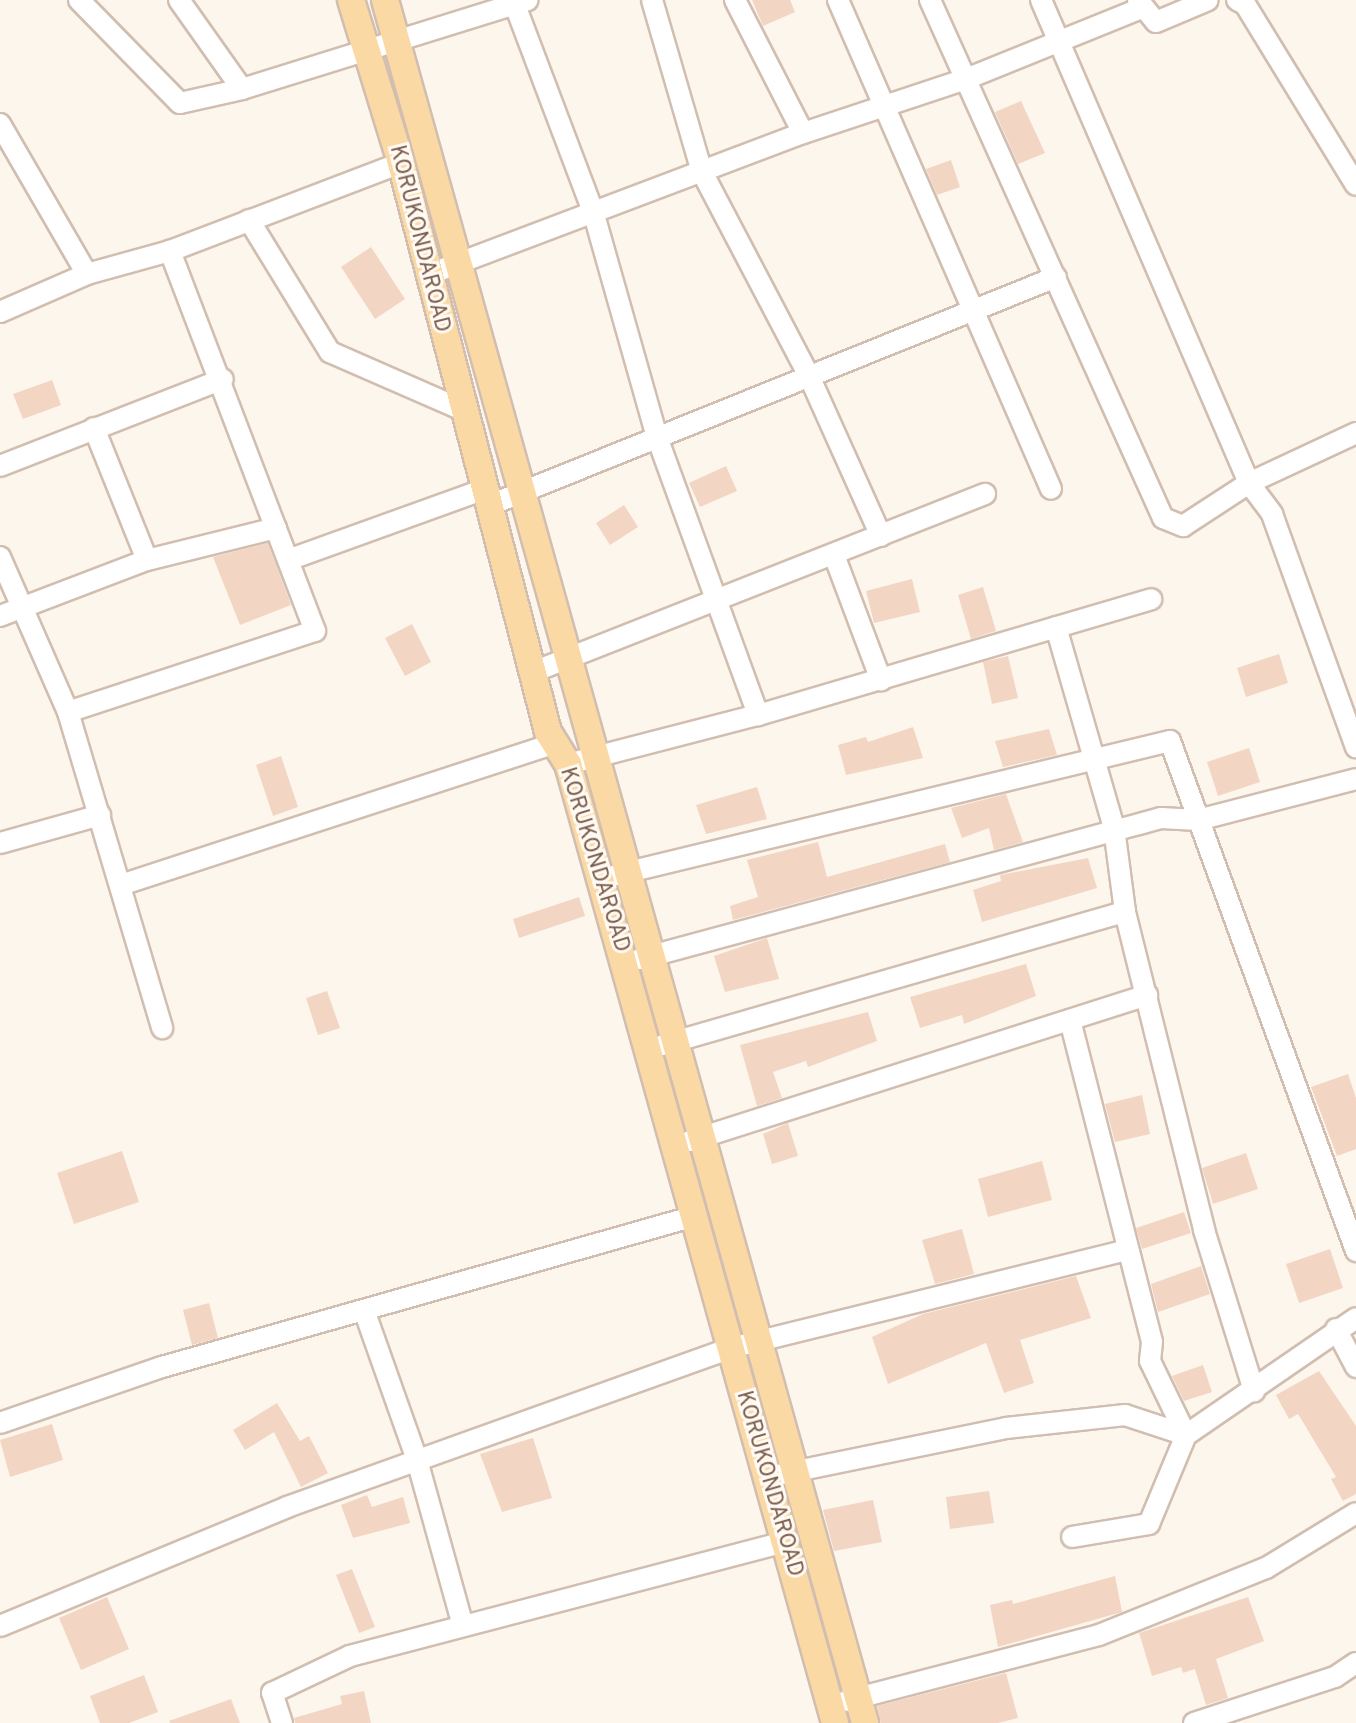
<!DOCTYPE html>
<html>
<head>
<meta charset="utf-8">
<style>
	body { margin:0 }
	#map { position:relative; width:1356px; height:1723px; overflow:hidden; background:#fdf6ec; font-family:Overpass,sans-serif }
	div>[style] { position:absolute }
	.building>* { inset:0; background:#f3d5c3 }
	.roads { filter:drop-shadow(2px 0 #d1beb0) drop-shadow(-2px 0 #d1beb0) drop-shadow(0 2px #d1beb0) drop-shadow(0 -2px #d1beb0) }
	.minor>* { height:20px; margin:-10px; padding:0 10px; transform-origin:10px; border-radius:10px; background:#fff }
	.major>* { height:26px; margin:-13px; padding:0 13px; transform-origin:13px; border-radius:13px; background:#fbd9a5 }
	span { translate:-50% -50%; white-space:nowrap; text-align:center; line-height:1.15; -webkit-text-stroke:6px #fffaf3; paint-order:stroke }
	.street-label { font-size:22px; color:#7a5c4d }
</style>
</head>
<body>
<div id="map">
	<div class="building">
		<div style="clip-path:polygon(752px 0,790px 0,795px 12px,763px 26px)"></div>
		<div style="clip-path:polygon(1021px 101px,1045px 153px,1018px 164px,995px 112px)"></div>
		<div style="clip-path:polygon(951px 160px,960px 187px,937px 195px,926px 169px)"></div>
		<div style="clip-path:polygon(371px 247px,405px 299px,375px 319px,341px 267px)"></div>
		<div style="clip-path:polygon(52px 380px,61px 405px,23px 419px,13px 394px)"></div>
		<div style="clip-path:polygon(726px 466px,737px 491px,700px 507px,689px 483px)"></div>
		<div style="clip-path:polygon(624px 505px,638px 527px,610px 545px,596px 523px)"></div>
		<div style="clip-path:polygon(268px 543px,291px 605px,240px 625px,213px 557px)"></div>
		<div style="clip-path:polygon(912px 579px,920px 612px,874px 623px,866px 591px)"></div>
		<div style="clip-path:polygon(983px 587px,996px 631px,971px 639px,958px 595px)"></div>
		<div style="clip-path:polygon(412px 624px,431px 662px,405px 676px,385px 638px)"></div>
		<div style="clip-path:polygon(1279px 654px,1288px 683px,1246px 697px,1237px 668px)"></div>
		<div style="clip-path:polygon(1008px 656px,1018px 698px,992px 704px,983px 662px)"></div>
		<div style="clip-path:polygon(913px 727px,923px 758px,846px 775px,838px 745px,866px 737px,868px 742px)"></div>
		<div style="clip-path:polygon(1049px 729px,1057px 755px,1003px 767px,995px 741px)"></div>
		<div style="clip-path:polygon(1249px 748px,1260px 782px,1218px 796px,1207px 762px)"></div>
		<div style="clip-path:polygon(281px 756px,298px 807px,273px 816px,256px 765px)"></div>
		<div style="clip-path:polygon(757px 787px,767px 819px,706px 834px,696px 805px)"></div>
		<div style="clip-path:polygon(1006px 794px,1023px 842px,994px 850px,989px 828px,962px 838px,951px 808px)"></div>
		<div style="clip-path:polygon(818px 842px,827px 877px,945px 844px,950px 862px,733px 920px,730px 906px,758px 897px,747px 860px)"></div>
		<div style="clip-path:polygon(1088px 858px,1097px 888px,982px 922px,973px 890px,1001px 881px,1000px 875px)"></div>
		<div style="clip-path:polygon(579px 897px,585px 916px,519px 938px,513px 919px)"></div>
		<div style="clip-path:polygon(767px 938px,779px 979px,725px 992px,714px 956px)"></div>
		<div style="clip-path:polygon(1026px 964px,1036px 996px,964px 1024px,962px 1015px,920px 1028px,910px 997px)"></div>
		<div style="clip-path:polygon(327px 991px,340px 1028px,318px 1035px,306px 998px)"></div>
		<div style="clip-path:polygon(868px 1012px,877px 1041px,808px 1067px,806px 1061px,773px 1072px,782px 1098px,757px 1106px,740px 1045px)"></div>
		<div style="clip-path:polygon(1348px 1074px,1356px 1098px,1356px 1149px,1337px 1156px,1311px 1087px)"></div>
		<div style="clip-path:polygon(1142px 1095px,1150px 1134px,1115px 1142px,1105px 1104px)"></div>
		<div style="clip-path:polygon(788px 1123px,798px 1156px,772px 1164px,763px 1134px)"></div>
		<div style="clip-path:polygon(122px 1151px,139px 1202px,74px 1224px,57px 1173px)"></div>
		<div style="clip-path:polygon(1246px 1153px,1258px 1189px,1213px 1204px,1202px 1168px)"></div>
		<div style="clip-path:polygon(1042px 1161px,1052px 1200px,988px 1217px,978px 1179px)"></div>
		<div style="clip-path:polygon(1184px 1212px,1191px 1233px,1142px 1249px,1136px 1228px)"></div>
		<div style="clip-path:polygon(962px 1229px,974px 1274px,935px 1284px,922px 1240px)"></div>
		<div style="clip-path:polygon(1330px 1249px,1343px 1288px,1299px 1303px,1286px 1264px)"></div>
		<div style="clip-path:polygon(1201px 1266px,1210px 1294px,1158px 1312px,1151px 1284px)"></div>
		<div style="clip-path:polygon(1076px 1276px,1091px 1318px,1020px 1340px,1034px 1383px,1004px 1393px,986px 1343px,888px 1384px,872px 1337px,923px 1314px)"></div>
		<div style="clip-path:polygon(209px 1303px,218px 1338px,192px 1345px,183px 1310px)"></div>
		<div style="clip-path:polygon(1203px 1365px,1212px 1392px,1184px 1401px,1172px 1376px)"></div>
		<div style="clip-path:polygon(1319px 1371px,1356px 1426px,1356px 1494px,1343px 1501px,1331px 1479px,1336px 1477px,1298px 1414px,1289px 1419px,1276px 1395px)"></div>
		<div style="clip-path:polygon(277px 1403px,300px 1441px,309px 1436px,328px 1473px,301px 1487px,274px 1432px,245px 1450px,233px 1430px)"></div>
		<div style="clip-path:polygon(52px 1424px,63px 1460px,10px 1477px,0 1440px)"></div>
		<div style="clip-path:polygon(533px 1438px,552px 1498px,502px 1512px,480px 1454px)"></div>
		<div style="clip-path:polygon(989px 1491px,994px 1523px,950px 1529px,946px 1497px)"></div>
		<div style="clip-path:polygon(367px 1495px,372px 1507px,403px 1497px,410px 1523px,353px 1538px,341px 1505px)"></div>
		<div style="clip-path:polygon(873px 1500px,882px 1542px,834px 1551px,823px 1510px)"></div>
		<div style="clip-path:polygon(352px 1569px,375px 1627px,359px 1633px,336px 1575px)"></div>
		<div style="clip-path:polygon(1115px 1576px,1122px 1612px,998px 1647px,990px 1605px,1012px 1600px,1013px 1604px)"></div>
		<div style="clip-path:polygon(107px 1597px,129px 1649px,81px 1670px,59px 1618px)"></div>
		<div style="clip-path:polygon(1248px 1597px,1264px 1641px,1216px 1659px,1228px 1698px,1206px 1705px,1195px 1669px,1183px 1673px,1181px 1667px,1152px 1676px,1139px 1633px)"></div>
		<div style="clip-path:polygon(1006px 1673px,1018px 1718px,998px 1723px,881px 1723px,877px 1706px)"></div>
		<div style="clip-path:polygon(144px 1675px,158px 1712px,129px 1723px,100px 1723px,90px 1696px)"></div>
		<div style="clip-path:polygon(364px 1691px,371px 1723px,295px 1723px,294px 1718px,342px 1704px,340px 1696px)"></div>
		<div style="clip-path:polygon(231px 1699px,240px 1723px,170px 1723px,169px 1721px)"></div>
	</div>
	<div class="roads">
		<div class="minor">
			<div style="left:79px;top:0;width:144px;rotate:45.6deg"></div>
			<div style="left:180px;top:103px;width:64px;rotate:-12.7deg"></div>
			<div style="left:242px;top:89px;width:299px;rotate:-17.3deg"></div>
			<div style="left:179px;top:0;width:109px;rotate:54.7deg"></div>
			<div style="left:652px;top:0;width:179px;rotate:73.8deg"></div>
			<div style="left:702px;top:172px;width:233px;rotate:62.3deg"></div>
			<div style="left:810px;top:378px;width:173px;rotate:65.8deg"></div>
			<div style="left:735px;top:0;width:149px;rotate:62.9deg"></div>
			<div style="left:838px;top:0;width:533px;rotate:66.46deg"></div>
			<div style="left:930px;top:0;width:568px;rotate:65.78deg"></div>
			<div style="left:1163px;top:518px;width:22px;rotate:22deg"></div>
			<div style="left:1183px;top:526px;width:79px;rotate:-33.1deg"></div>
			<div style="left:1249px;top:483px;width:118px;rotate:-25deg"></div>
			<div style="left:1041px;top:0;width:526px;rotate:66.7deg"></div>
			<div style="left:1249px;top:483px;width:39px;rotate:53deg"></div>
			<div style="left:1272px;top:514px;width:248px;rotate:70.2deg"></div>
			<div style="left:1138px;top:0;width:28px;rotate:51deg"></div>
			<div style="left:1156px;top:22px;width:56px;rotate:-22.9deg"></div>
			<div style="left:1237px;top:0;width:9px;rotate:27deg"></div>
			<div style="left:1245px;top:4px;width:212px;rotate:58.5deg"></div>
			<div style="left:515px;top:5px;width:220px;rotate:69.3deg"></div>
			<div style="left:593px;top:211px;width:235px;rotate:74.2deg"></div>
			<div style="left:657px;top:437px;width:296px;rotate:70deg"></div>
			<div style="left:0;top:124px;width:173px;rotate:59.9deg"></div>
			<div style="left:249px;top:220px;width:155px;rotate:58.5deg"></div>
			<div style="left:330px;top:352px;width:147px;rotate:23.6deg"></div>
			<div style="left:427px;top:275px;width:402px;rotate:-20.7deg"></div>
			<div style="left:803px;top:133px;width:172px;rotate:-18.3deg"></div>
			<div style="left:966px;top:79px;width:190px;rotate:-22deg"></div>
			<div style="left:0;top:312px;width:95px;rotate:-23.6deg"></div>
			<div style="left:87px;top:274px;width:86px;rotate:-15.5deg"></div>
			<div style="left:170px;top:251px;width:247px;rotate:-20.9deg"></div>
			<div style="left:94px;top:428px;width:142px;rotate:68.1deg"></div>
			<div style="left:0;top:466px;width:239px;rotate:-21.3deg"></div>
			<div style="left:490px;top:505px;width:610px;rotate:-21.94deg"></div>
			<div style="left:834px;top:555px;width:134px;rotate:69.4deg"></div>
			<div style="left:0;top:557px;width:169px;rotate:66.3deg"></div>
			<div style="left:68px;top:712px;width:330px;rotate:73.4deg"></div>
			<div style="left:288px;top:560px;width:209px;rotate:-19.8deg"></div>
			<div style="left:0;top:616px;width:157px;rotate:-20.9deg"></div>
			<div style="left:147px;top:560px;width:133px;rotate:-13.9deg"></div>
			<div style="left:1056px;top:627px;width:209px;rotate:73.9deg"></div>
			<div style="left:1114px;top:828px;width:85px;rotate:82.5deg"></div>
			<div style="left:1125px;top:912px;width:328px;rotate:76deg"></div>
			<div style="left:1204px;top:1230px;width:169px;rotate:72.7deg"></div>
			<div style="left:533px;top:672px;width:486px;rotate:-21.5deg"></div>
			<div style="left:68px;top:712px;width:260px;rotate:-18.2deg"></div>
			<div style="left:315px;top:631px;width:407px;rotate:-110.9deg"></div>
			<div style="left:568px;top:764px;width:196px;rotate:-14.5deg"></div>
			<div style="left:758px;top:715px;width:410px;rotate:-16.4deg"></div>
			<div style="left:0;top:843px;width:104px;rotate:-15.6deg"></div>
			<div style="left:616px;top:875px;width:570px;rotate:-13.6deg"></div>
			<div style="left:1170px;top:741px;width:543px;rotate:69.96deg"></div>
			<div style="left:121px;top:885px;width:453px;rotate:-18.1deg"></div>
			<div style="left:640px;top:959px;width:540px;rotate:-15.14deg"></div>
			<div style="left:1161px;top:818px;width:37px;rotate:3deg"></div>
			<div style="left:1198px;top:820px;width:163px;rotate:-14.5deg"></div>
			<div style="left:1070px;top:1020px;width:332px;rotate:75.7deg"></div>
			<div style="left:1152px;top:1342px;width:19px;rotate:96deg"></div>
			<div style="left:1150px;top:1361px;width:82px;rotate:64.1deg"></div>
			<div style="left:1186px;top:1435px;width:96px;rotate:112.6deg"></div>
			<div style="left:1149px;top:1524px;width:78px;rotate:170.4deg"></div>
			<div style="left:663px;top:1045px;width:481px;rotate:-16.1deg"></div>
			<div style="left:690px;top:1141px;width:480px;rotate:-17.7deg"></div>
			<div style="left:364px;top:1310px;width:159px;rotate:70.5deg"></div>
			<div style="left:417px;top:1460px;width:172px;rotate:74.5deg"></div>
			<div style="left:1336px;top:1329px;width:43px;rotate:62.2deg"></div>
			<div style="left:0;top:1423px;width:171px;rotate:-19.1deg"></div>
			<div style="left:162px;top:1367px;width:554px;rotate:-15.82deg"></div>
			<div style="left:782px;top:1474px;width:229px;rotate:-11.6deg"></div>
			<div style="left:1006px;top:1428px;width:120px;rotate:-6.2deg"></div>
			<div style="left:1125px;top:1415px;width:64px;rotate:18.2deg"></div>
			<div style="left:1186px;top:1435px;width:206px;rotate:-34.5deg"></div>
			<div style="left:0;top:1626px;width:311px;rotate:-22.5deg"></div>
			<div style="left:287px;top:1507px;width:472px;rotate:-19.7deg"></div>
			<div style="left:731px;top:1348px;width:409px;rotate:-13.9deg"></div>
			<div style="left:846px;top:1701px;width:261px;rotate:-14.6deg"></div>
			<div style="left:1099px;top:1635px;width:180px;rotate:-21.9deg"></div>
			<div style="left:1266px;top:1568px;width:105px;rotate:-31.4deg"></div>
			<div style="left:282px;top:1723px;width:32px;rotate:-108deg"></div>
			<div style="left:272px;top:1693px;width:86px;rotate:-25.4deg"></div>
			<div style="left:350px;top:1656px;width:450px;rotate:-14.7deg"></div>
			<div style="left:1194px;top:1723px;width:148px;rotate:-18.1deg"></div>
			<div style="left:1335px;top:1677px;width:25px;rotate:-34deg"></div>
		</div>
		<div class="major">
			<div style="left:351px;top:0;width:170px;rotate:72.9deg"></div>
			<div style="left:401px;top:163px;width:588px;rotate:75.51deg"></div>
			<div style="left:548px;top:732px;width:38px;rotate:58deg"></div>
			<div style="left:568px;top:764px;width:995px;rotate:74.44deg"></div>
			<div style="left:385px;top:0;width:1789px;rotate:74.43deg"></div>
		</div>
	</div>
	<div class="street-label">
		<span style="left:419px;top:239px;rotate:76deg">KORUKONDAROAD</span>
		<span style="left:594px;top:860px;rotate:73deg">KORUKONDAROAD</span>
		<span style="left:769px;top:1484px;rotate:74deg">KORUKONDAROAD</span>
	</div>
</div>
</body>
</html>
